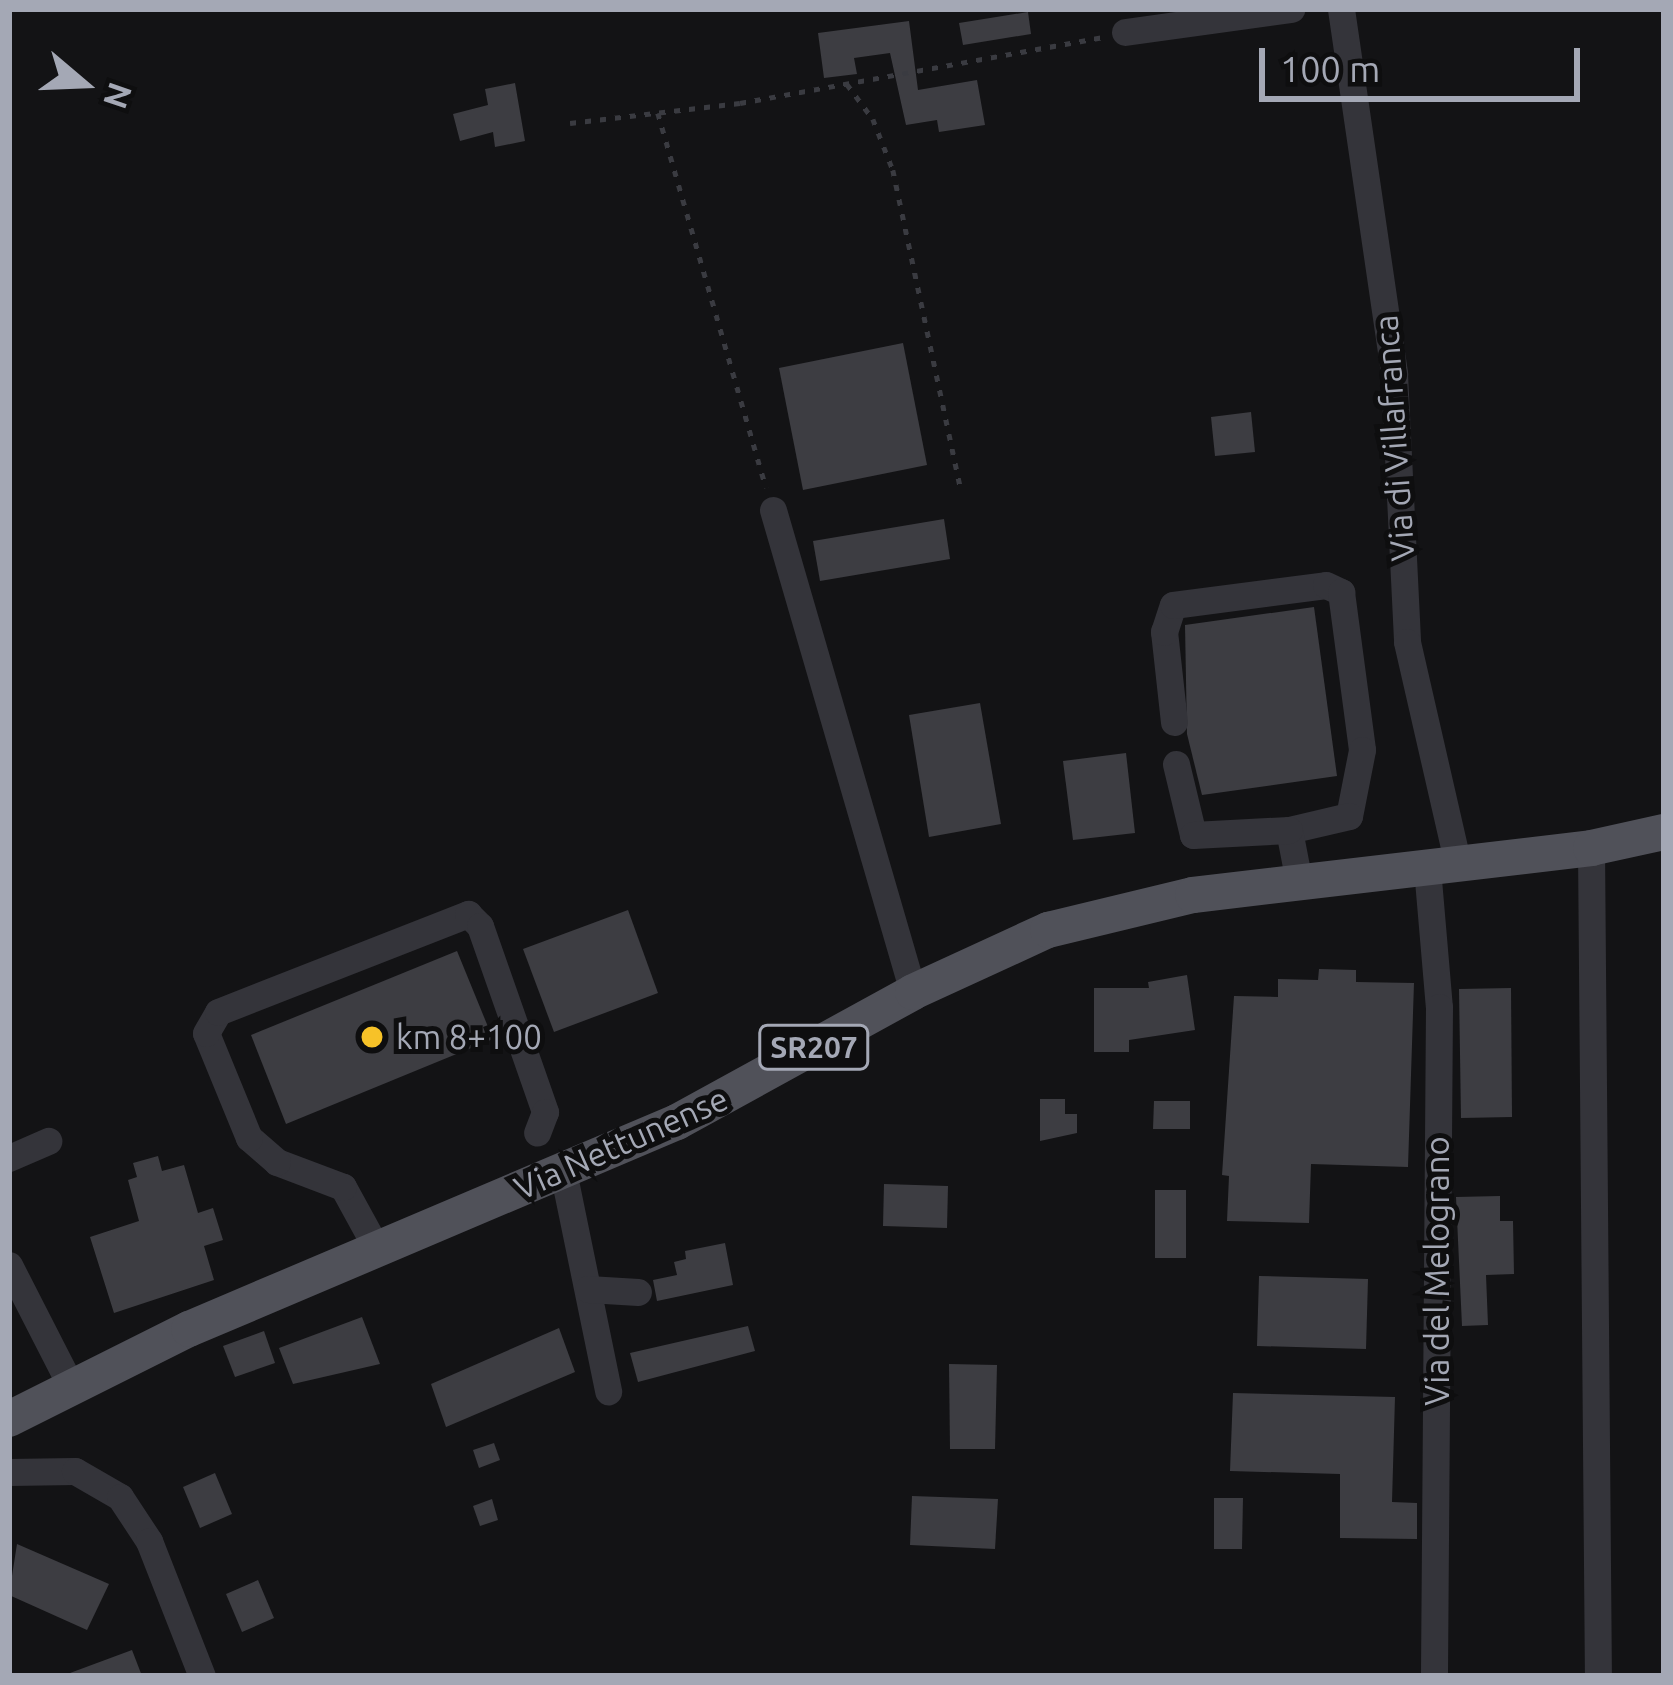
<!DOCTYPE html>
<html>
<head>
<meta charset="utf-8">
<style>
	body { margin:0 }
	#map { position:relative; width:1673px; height:1685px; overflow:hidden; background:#131315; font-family:Ubuntu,sans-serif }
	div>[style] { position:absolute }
	.building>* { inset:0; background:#3d3d42 }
	.path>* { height:4.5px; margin-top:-2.25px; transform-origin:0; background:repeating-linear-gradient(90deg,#3a3b41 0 6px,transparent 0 15px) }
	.minor>* { height:27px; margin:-13.5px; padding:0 13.5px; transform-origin:13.5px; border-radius:13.5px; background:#34343a }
	.major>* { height:36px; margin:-18px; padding:0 18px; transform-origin:18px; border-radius:18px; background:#505159 }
	.dots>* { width:33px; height:33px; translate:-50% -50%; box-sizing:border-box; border:6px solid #0e0e0f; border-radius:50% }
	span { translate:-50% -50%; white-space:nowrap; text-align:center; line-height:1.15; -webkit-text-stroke:10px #0e0e0f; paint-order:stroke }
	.shield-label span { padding:3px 9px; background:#0e0e0f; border:3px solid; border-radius:9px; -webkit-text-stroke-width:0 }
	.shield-label { font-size:30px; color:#a4a8b5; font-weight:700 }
	.street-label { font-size:33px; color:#a4a8b5 }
	.poi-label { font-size:33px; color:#a4a8b5 }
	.left { translate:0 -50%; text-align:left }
	.frame { position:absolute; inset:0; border:12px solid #a4a8b5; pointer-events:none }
	.north { position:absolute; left:24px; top:24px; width:120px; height:120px; -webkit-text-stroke:9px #0e0e0f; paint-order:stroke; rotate:109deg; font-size:33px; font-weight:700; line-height:48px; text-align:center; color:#a4a8b5 }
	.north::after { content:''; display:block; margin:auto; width:42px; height:54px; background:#a4a8b5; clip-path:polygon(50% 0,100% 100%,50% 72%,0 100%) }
	.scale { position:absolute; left:1259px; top:48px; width:321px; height:54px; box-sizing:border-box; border:6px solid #a4a8b5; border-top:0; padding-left:15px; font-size:36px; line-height:42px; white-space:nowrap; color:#a4a8b5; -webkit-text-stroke:9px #0e0e0f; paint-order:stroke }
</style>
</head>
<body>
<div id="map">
	<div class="building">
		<div style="clip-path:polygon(1028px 12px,1031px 34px,963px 45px,959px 23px)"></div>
		<div style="clip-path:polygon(909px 21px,918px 90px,977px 80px,985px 125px,939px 132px,937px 120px,906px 125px,890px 53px,854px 58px,857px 74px,824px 78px,818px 33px)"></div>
		<div style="clip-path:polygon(515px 83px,525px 141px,495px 147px,493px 132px,460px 141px,453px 114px,488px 105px,485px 89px)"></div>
		<div style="clip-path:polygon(903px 343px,927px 465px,803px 490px,779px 368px)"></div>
		<div style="clip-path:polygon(1251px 412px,1255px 452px,1215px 456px,1211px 417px)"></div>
		<div style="clip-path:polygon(944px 519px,950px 559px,820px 581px,813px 541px)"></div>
		<div style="clip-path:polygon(1314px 607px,1337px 776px,1202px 795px,1187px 734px,1185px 625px)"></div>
		<div style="clip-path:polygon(980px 703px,1001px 824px,929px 837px,909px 715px)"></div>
		<div style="clip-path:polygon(1126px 753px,1135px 833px,1073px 840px,1063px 761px)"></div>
		<div style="clip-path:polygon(628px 910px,658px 993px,554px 1032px,523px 949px)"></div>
		<div style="clip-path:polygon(457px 951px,493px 1039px,286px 1124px,251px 1035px)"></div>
		<div style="clip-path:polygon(1319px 969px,1356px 970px,1356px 982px,1414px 983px,1408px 1167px,1311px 1164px,1309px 1223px,1227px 1221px,1229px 1176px,1222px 1175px,1234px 996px,1278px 997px,1278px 979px,1318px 980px)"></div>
		<div style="clip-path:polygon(1187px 975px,1195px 1030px,1129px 1040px,1129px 1052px,1094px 1052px,1094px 988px,1149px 988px,1148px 982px)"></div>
		<div style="clip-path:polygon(1511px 988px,1512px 1117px,1461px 1118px,1459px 989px)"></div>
		<div style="clip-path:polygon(1040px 1099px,1065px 1099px,1065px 1114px,1077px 1114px,1077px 1133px,1040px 1141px)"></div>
		<div style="clip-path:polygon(1154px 1101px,1190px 1101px,1190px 1129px,1153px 1129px)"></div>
		<div style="clip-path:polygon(158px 1156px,162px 1171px,184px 1165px,198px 1213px,213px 1208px,223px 1240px,204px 1246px,214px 1280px,114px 1313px,90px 1237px,139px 1221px,128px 1180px,137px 1177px,133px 1163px)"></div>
		<div style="clip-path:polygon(884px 1184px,948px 1186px,947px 1228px,883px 1226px)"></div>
		<div style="clip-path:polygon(1155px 1190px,1186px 1190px,1186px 1258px,1155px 1258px)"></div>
		<div style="clip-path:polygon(1500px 1196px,1500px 1221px,1513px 1221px,1514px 1274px,1486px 1275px,1488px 1325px,1462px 1326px,1456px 1197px)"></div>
		<div style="clip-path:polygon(725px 1243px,733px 1285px,657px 1301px,653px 1280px,677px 1275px,674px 1262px,686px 1259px,685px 1251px)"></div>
		<div style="clip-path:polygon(1259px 1276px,1368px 1279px,1366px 1349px,1257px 1346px)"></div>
		<div style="clip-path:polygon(362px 1317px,380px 1364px,293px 1384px,279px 1348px)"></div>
		<div style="clip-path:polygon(748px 1326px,755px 1351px,638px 1382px,630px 1353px)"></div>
		<div style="clip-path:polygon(559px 1328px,575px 1372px,446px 1427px,431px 1384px)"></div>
		<div style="clip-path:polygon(264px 1331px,275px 1363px,235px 1377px,223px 1346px)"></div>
		<div style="clip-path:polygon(949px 1364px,997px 1365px,995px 1449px,950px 1449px)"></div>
		<div style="clip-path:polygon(1233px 1393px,1395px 1397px,1392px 1502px,1417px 1503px,1417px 1539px,1340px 1538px,1340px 1474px,1230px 1471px)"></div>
		<div style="clip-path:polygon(494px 1443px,500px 1460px,479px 1468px,473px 1450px)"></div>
		<div style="clip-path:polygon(215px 1473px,232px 1514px,200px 1528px,183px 1487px)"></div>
		<div style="clip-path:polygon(912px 1496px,998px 1499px,995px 1549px,910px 1545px)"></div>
		<div style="clip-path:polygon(1214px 1498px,1243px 1498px,1242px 1549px,1214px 1549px)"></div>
		<div style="clip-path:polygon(492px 1499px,498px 1520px,480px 1526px,473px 1506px)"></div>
		<div style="clip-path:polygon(17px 1544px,109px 1584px,87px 1630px,9px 1595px)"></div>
		<div style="clip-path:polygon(258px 1580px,274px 1618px,242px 1632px,226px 1594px)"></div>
		<div style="clip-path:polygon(132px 1650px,142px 1676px,71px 1676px,70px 1673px)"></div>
	</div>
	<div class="path">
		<div style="left:847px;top:84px;width:44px;rotate:53.4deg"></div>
		<div style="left:873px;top:119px;width:55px;rotate:68.6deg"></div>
		<div style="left:893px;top:170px;width:328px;rotate:78deg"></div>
		<div style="left:658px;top:113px;width:390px;rotate:73.9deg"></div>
		<div style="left:570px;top:123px;width:171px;rotate:-6.7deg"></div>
		<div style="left:740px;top:103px;width:368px;rotate:-10.3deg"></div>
	</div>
	<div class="minor">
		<div style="left:1341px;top:9px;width:369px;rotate:81.7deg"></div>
		<div style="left:1394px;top:374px;width:268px;rotate:87.2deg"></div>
		<div style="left:1407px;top:642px;width:228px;rotate:77.1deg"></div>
		<div style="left:1125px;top:32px;width:168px;rotate:-7.9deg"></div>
		<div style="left:773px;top:510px;width:502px;rotate:73.8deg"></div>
		<div style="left:1174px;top:722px;width:91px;rotate:-96.3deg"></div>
		<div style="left:1164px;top:632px;width:28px;rotate:-72deg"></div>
		<div style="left:1173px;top:605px;width:154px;rotate:-7.4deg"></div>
		<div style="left:1326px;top:585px;width:17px;rotate:25deg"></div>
		<div style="left:1341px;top:592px;width:159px;rotate:82.4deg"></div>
		<div style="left:1362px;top:750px;width:67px;rotate:101.1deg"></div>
		<div style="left:1349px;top:816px;width:62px;rotate:166.9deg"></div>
		<div style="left:1289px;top:830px;width:53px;rotate:79.1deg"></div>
		<div style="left:1176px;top:764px;width:73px;rotate:76.5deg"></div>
		<div style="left:1193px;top:835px;width:96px;rotate:-3deg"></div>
		<div style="left:1591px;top:848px;width:828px;rotate:89.52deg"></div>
		<div style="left:1427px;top:868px;width:140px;rotate:85.1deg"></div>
		<div style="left:1439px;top:1007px;width:669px;rotate:90.43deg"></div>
		<div style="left:9px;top:1158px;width:43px;rotate:-23.6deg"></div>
		<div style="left:563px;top:1171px;width:225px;rotate:78.4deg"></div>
		<div style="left:377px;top:1249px;width:71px;rotate:-118.7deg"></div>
		<div style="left:343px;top:1187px;width:71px;rotate:-159.3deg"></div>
		<div style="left:277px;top:1162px;width:37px;rotate:-139deg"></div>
		<div style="left:249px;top:1138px;width:113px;rotate:-112.3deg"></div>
		<div style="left:206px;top:1033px;width:24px;rotate:-60deg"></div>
		<div style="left:218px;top:1012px;width:269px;rotate:-21.4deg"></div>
		<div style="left:468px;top:914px;width:17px;rotate:45deg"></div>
		<div style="left:480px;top:926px;width:197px;rotate:70.7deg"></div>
		<div style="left:545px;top:1112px;width:22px;rotate:111deg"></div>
		<div style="left:9px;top:1265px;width:138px;rotate:62.9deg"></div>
		<div style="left:588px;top:1289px;width:50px;rotate:3.4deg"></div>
		<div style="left:9px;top:1472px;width:66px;rotate:-0.9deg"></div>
		<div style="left:75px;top:1471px;width:52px;rotate:30deg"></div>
		<div style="left:120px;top:1497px;width:53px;rotate:56.6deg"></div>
		<div style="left:149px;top:1541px;width:145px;rotate:68.6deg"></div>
	</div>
	<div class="major">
		<div style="left:9px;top:1419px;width:201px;rotate:-26.6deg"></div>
		<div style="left:189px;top:1329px;width:530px;rotate:-22.99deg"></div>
		<div style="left:677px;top:1122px;width:269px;rotate:-28.8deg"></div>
		<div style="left:913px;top:992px;width:149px;rotate:-24.7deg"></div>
		<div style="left:1048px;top:930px;width:149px;rotate:-13.6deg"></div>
		<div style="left:1193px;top:895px;width:401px;rotate:-6.7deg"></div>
		<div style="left:1591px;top:848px;width:75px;rotate:-12.4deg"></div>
	</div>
	<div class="dots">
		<div style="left:372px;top:1037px;background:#f7c228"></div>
	</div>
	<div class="shield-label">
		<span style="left:814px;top:1047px">SR207</span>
	</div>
	<div class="street-label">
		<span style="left:1394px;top:438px;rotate:-94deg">Via di Villafranca</span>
		<span style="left:621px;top:1143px;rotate:-24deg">Via Nettunense</span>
		<span style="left:1437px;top:1271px;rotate:-90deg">Via del Melograno</span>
	</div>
	<div class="poi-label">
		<span class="left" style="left:396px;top:1037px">km 8+100</span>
	</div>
	<div class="frame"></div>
	<div class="north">N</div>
	<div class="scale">100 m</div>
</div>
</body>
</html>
